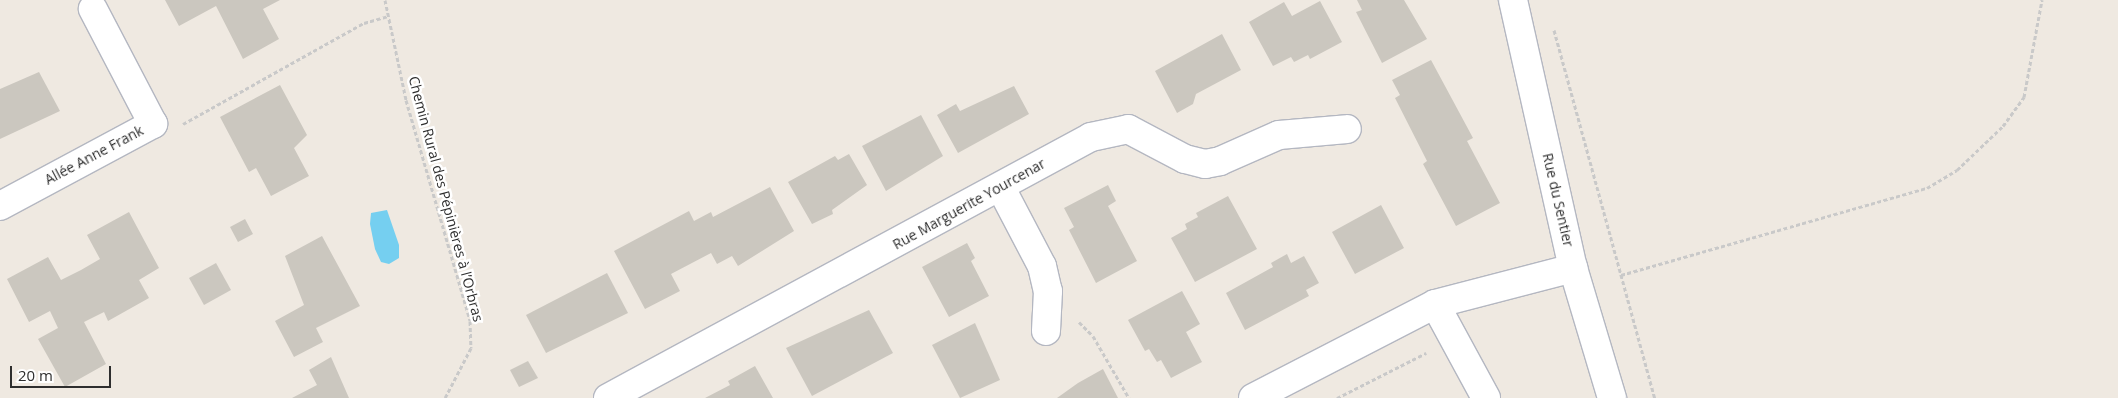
<!DOCTYPE html>
<html>
<head>
<meta charset="utf-8">
<style>
	body { margin:0 }
	#map { position:relative; width:2118px; height:398px; overflow:hidden; background:#efe9e1; font-family:"Open Sans",sans-serif }
	div>[style] { position:absolute }
	.water>* { inset:0; background:#75cff0 }
	.building>* { inset:0; background:#cbc7bf }
	.path>* { height:3px; margin-top:-1.5px; transform-origin:0; background:repeating-linear-gradient(90deg,#c9c9c9 0 4px,transparent 0 6.5px) }
	.roads { filter:drop-shadow(1px 0 #b4b7c1) drop-shadow(-1px 0 #b4b7c1) drop-shadow(0 1px #b4b7c1) drop-shadow(0 -1px #b4b7c1) }
	.minor>* { height:28px; margin:-14px; padding:0 14px; transform-origin:14px; border-radius:14px; background:#fff }
	span { translate:-50% -50%; white-space:nowrap; text-align:center; line-height:1.15; -webkit-text-stroke:5px #fff; paint-order:stroke }
	.street-label { font-size:14px; color:#2e2e2e }
	.scale { position:absolute; left:10px; top:366px; width:101px; height:22px; box-sizing:border-box; border:2px solid #2e2e2e; border-top:0; padding-left:6px; font-size:15px; line-height:18px; white-space:nowrap; color:#2e2e2e; -webkit-text-stroke:4px #fff; paint-order:stroke }
</style>
</head>
<body>
<div id="map">
	<div class="water">
		<div style="clip-path:polygon(387px 210px,399px 245px,399px 258px,389px 264px,381px 262px,375px 249px,370px 224px,371px 213px)"></div>
	</div>
	<div class="building">
		<div style="clip-path:polygon(165px 0,280px 0,263px 9px,279px 39px,243px 59px,216px 6px,179px 26px)"></div>
		<div style="clip-path:polygon(1357px 0,1404px 0,1427px 39px,1382px 63px,1356px 12px,1362px 10px)"></div>
		<div style="clip-path:polygon(1320px 1px,1342px 42px,1310px 59px,1308px 55px,1294px 62px,1291px 57px,1273px 66px,1249px 22px,1284px 2px,1292px 16px)"></div>
		<div style="clip-path:polygon(1222px 34px,1241px 70px,1196px 94px,1193px 104px,1177px 113px,1155px 71px)"></div>
		<div style="clip-path:polygon(1431px 60px,1473px 138px,1467px 141px,1500px 203px,1456px 226px,1423px 164px,1427px 161px,1395px 98px,1400px 95px,1392px 80px)"></div>
		<div style="clip-path:polygon(39px 72px,60px 111px,0 139px,0 89px)"></div>
		<div style="clip-path:polygon(280px 85px,307px 135px,294px 148px,309px 176px,271px 196px,256px 168px,249px 172px,220px 117px)"></div>
		<div style="clip-path:polygon(1014px 86px,1029px 114px,958px 153px,937px 115px,956px 104px,960px 111px)"></div>
		<div style="clip-path:polygon(921px 115px,943px 156px,886px 191px,862px 146px)"></div>
		<div style="clip-path:polygon(849px 154px,867px 185px,832px 210px,833px 214px,812px 224px,788px 182px,835px 156px,838px 160px)"></div>
		<div style="clip-path:polygon(1108px 185px,1116px 201px,1108px 206px,1137px 261px,1096px 283px,1069px 230px,1074px 227px,1064px 208px)"></div>
		<div style="clip-path:polygon(770px 187px,794px 231px,738px 266px,732px 256px,717px 264px,711px 253px,671px 274px,680px 291px,645px 309px,614px 251px,689px 211px,694px 221px,711px 212px,713px 217px)"></div>
		<div style="clip-path:polygon(1228px 196px,1257px 249px,1195px 282px,1171px 238px,1187px 229px,1185px 224px,1198px 217px,1196px 213px)"></div>
		<div style="clip-path:polygon(1381px 205px,1404px 248px,1355px 274px,1332px 232px)"></div>
		<div style="clip-path:polygon(129px 212px,159px 268px,139px 280px,149px 298px,108px 321px,104px 312px,84px 322px,106px 364px,65px 387px,38px 339px,58px 328px,50px 311px,29px 322px,7px 279px,48px 257px,61px 280px,81px 270px,100px 259px,87px 235px)"></div>
		<div style="clip-path:polygon(245px 219px,253px 234px,238px 242px,230px 227px)"></div>
		<div style="clip-path:polygon(322px 236px,360px 306px,316px 328px,323px 342px,294px 357px,275px 321px,304px 305px,285px 256px)"></div>
		<div style="clip-path:polygon(967px 243px,975px 258px,971px 261px,989px 296px,949px 317px,922px 267px)"></div>
		<div style="clip-path:polygon(1287px 254px,1291px 263px,1304px 256px,1319px 283px,1306px 290px,1309px 296px,1245px 330px,1226px 293px,1273px 267px,1271px 263px)"></div>
		<div style="clip-path:polygon(216px 263px,231px 290px,204px 305px,189px 278px)"></div>
		<div style="clip-path:polygon(607px 273px,628px 313px,546px 353px,526px 315px)"></div>
		<div style="clip-path:polygon(1182px 291px,1200px 324px,1186px 332px,1202px 362px,1171px 378px,1161px 360px,1157px 362px,1149px 349px,1145px 351px,1128px 320px)"></div>
		<div style="clip-path:polygon(869px 310px,893px 353px,812px 396px,786px 348px)"></div>
		<div style="clip-path:polygon(975px 323px,1000px 380px,960px 398px,932px 345px)"></div>
		<div style="clip-path:polygon(331px 357px,349px 398px,292px 398px,317px 385px,309px 370px)"></div>
		<div style="clip-path:polygon(528px 361px,538px 378px,519px 387px,510px 370px)"></div>
		<div style="clip-path:polygon(755px 366px,773px 398px,705px 398px,730px 385px,728px 381px)"></div>
		<div style="clip-path:polygon(1103px 369px,1118px 398px,1057px 398px,1078px 383px)"></div>
	</div>
	<div class="path">
		<div style="left:385px;top:0;width:102px;rotate:78.1deg"></div>
		<div style="left:406px;top:100px;width:230px;rotate:73.8deg"></div>
		<div style="left:470px;top:321px;width:27px;rotate:88deg"></div>
		<div style="left:471px;top:348px;width:56px;rotate:117.5deg"></div>
		<div style="left:1554px;top:30px;width:382px;rotate:74.7deg"></div>
		<div style="left:183px;top:124px;width:207px;rotate:-29.2deg"></div>
		<div style="left:364px;top:23px;width:25px;rotate:-16deg"></div>
		<div style="left:1621px;top:275px;width:318px;rotate:-15.9deg"></div>
		<div style="left:1927px;top:188px;width:35px;rotate:-31deg"></div>
		<div style="left:1957px;top:170px;width:64px;rotate:-43.7deg"></div>
		<div style="left:2003px;top:126px;width:36px;rotate:-54deg"></div>
		<div style="left:2024px;top:97px;width:99px;rotate:-79.5deg"></div>
		<div style="left:1079px;top:322px;width:20px;rotate:45deg"></div>
		<div style="left:1093px;top:336px;width:72px;rotate:59.9deg"></div>
		<div style="left:1337px;top:398px;width:100px;rotate:-26.8deg"></div>
	</div>
	<div class="roads">
		<div class="minor">
			<div style="left:1513px;top:0;width:275px;rotate:77.4deg"></div>
			<div style="left:1573px;top:268px;width:136px;rotate:73.3deg"></div>
			<div style="left:1001px;top:188px;width:88px;rotate:62.3deg"></div>
			<div style="left:1042px;top:266px;width:26px;rotate:77deg"></div>
			<div style="left:1048px;top:291px;width:40px;rotate:92.9deg"></div>
			<div style="left:0;top:206px;width:174px;rotate:-28.2deg"></div>
			<div style="left:153px;top:124px;width:130px;rotate:-117.6deg"></div>
			<div style="left:1435px;top:304px;width:107px;rotate:61.5deg"></div>
			<div style="left:608px;top:398px;width:549px;rotate:-28.39deg"></div>
			<div style="left:1091px;top:137px;width:38px;rotate:-12deg"></div>
			<div style="left:1128px;top:129px;width:64px;rotate:27.8deg"></div>
			<div style="left:1185px;top:159px;width:21px;rotate:14deg"></div>
			<div style="left:1205px;top:164px;width:15px;rotate:-11deg"></div>
			<div style="left:1220px;top:161px;width:64px;rotate:-23.8deg"></div>
			<div style="left:1279px;top:135px;width:68px;rotate:-5deg"></div>
			<div style="left:1253px;top:398px;width:205px;rotate:-27.3deg"></div>
			<div style="left:1435px;top:304px;width:143px;rotate:-14.6deg"></div>
		</div>
	</div>
	<div class="street-label">
		<span style="left:94px;top:155px;rotate:-28deg">Allée Anne Frank</span>
		<span style="left:446px;top:199px;rotate:75deg">Chemin Rural des Pépinières à l’Orbras</span>
		<span style="left:1558px;top:200px;rotate:77deg">Rue du Sentier</span>
		<span style="left:969px;top:204px;rotate:-29deg">Rue Marguerite Yourcenar</span>
	</div>
	<div class="scale">20 m</div>
</div>
</body>
</html>
